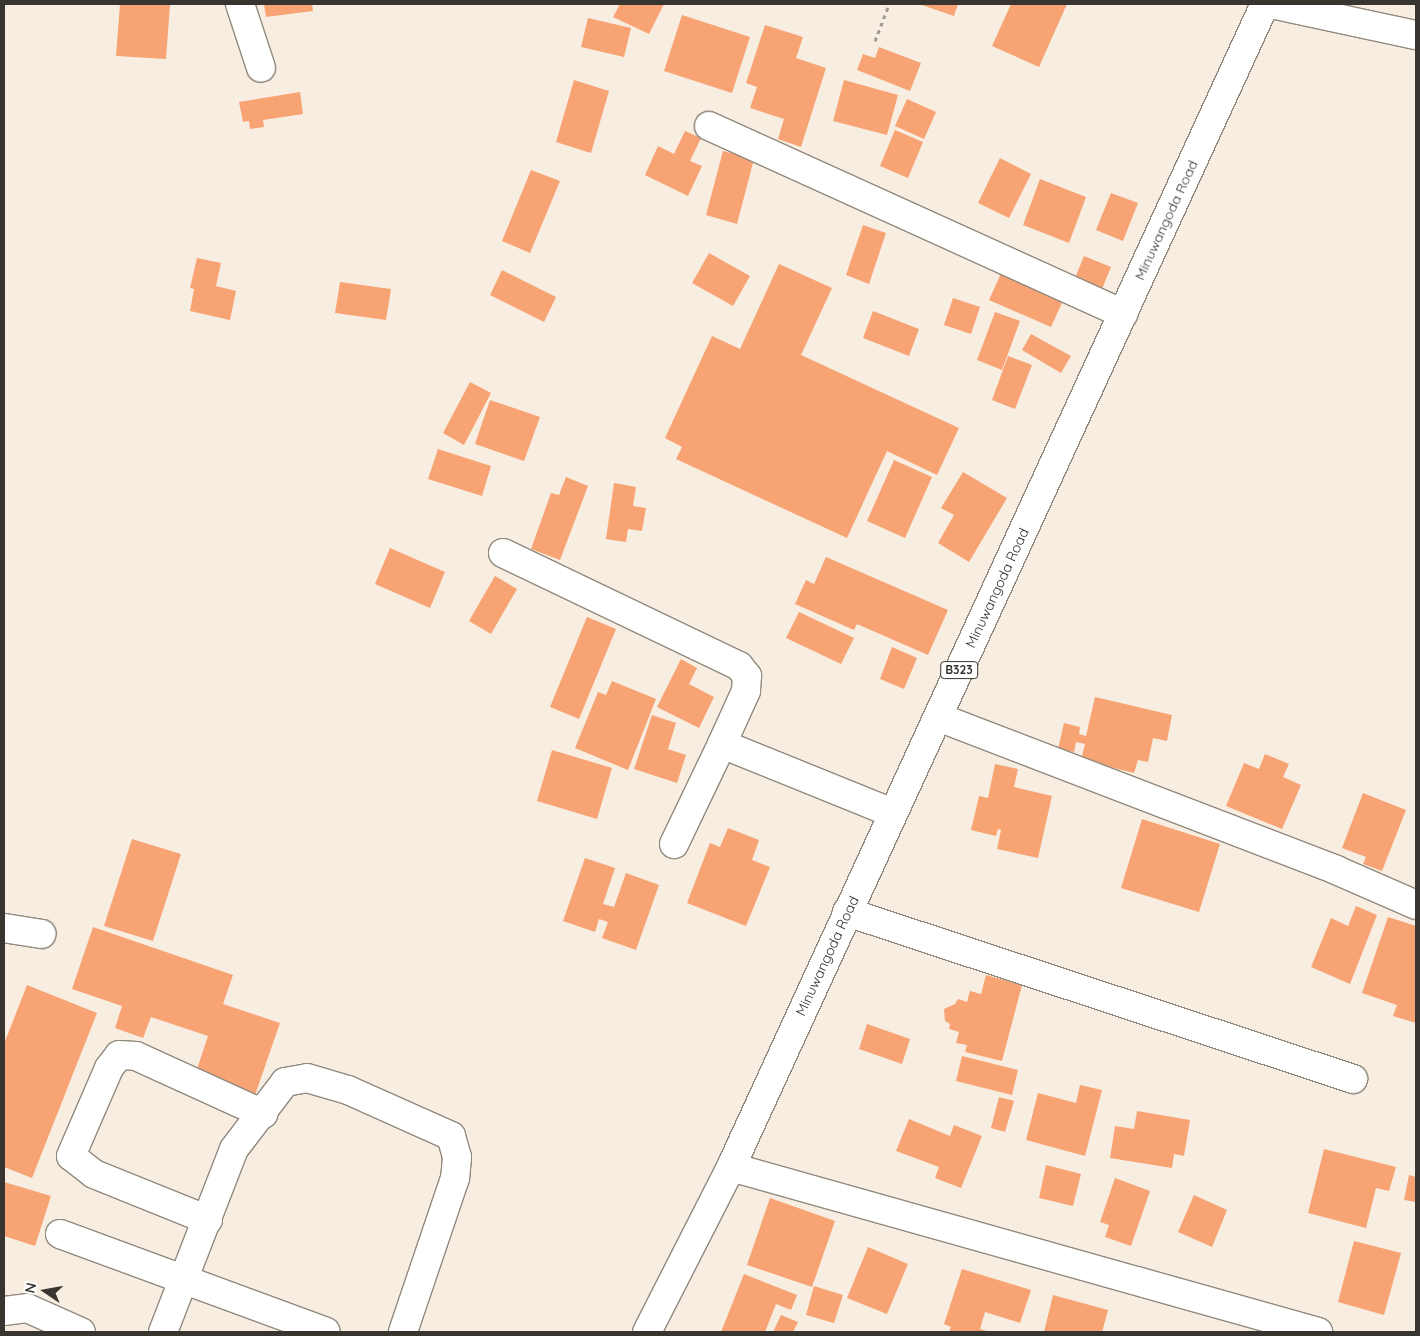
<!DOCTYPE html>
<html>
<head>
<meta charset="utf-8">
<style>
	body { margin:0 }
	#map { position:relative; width:1420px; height:1336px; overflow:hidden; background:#f7eee1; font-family:Quicksand,sans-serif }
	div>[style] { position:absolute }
	.building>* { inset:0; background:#f8a374 }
	.path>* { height:3px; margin-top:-1.5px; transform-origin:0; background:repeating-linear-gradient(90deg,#a29b92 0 4px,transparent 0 8px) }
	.roads { filter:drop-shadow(1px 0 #91897d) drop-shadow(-1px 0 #91897d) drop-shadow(0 1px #91897d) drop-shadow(0 -1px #91897d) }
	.minor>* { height:28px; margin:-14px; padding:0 14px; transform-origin:14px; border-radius:14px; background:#fff }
	.major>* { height:28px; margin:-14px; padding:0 14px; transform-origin:14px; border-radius:14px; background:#fff }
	span { translate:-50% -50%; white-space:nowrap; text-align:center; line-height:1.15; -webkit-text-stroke:4px #fff; paint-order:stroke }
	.shield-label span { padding:1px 4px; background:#fff; border:1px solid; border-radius:4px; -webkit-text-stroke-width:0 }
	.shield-label { font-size:12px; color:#38342f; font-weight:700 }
	.street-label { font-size:14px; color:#38342f }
	.frame { position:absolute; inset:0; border:5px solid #38342f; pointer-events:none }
	.north { position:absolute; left:20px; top:1266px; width:50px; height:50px; -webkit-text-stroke:4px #fff; paint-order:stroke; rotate:282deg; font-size:14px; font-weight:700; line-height:20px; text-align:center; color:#38342f }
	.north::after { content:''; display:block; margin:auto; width:18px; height:22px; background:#38342f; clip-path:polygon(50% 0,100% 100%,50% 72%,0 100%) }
</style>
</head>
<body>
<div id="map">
	<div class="building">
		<div style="clip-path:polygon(120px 4px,170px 4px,166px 59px,116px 56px)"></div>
		<div style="clip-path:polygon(264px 4px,312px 4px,313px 11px,266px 17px)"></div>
		<div style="clip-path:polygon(620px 4px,664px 4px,649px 34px,613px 17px)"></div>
		<div style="clip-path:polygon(919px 4px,958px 4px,954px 16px)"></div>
		<div style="clip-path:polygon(1011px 4px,1067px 4px,1039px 67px,992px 46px)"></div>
		<div style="clip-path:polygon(682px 15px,750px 37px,732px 93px,664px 71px)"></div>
		<div style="clip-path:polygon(588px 18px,631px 28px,624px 57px,581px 47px)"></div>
		<div style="clip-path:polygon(765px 25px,803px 37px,796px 58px,826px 68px,801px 147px,778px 139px,784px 119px,750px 108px,757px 87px,746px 83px)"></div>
		<div style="clip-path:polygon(879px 47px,921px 63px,910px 91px,857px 70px,863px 54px,875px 58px)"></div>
		<div style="clip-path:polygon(574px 80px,609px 91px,591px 153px,556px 142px)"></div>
		<div style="clip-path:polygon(844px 80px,898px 95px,887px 135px,833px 121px)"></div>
		<div style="clip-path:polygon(300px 92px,303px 114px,263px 120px,264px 127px,250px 129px,249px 121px,243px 122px,239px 102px)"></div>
		<div style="clip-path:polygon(907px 99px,936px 112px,924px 139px,895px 126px)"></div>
		<div style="clip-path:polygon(895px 130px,923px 142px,908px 178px,880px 166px)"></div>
		<div style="clip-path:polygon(685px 131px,701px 138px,690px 161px,702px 166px,688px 196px,645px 175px,658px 146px,674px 154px)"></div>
		<div style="clip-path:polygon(723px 151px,754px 159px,737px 224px,706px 215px)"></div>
		<div style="clip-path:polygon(1000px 158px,1031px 174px,1009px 218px,978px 203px)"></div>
		<div style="clip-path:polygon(531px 170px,560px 181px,530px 253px,502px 241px)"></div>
		<div style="clip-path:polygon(1040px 179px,1086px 197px,1069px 243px,1023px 225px)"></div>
		<div style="clip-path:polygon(1111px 193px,1138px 203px,1123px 241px,1096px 230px)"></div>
		<div style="clip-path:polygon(863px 225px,886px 233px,869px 284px,846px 275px)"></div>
		<div style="clip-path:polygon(709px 253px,750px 276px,733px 306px,692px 283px)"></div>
		<div style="clip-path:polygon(1084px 256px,1111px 267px,1102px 289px,1075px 278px)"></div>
		<div style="clip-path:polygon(197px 258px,221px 263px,216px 286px,236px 291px,230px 320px,190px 311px,194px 289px,190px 288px)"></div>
		<div style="clip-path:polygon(779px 264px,832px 288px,801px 355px,959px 428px,937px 475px,887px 451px,847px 538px,676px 459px,682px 447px,665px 438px,712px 336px,740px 349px)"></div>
		<div style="clip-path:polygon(1003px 269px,1065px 296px,1051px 327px,989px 300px)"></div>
		<div style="clip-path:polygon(502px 270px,556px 297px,544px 322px,490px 295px)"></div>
		<div style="clip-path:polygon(340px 282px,391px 289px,386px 320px,335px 313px)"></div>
		<div style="clip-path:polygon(953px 298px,980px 307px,971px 334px,944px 325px)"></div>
		<div style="clip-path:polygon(873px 311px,919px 329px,909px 356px,863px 338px)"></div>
		<div style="clip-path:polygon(995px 312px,1020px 321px,1002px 370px,977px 360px)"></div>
		<div style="clip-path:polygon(1031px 334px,1071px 356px,1061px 373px,1022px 350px)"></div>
		<div style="clip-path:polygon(1008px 356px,1032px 365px,1015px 409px,992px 400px)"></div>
		<div style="clip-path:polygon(470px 382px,491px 393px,464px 445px,443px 433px)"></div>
		<div style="clip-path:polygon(490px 400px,540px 417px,524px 461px,475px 444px)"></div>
		<div style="clip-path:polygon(438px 449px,491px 466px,482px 496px,428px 479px)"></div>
		<div style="clip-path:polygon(894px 460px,932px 477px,905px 538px,867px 521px)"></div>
		<div style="clip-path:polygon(963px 472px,1007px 498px,969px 562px,938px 543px,954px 515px,941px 508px)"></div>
		<div style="clip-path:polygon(566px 477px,588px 486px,560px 560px,531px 549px,551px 493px,559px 495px)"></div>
		<div style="clip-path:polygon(614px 483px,636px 487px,633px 506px,646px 508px,642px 531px,628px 529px,626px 542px,606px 539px)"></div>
		<div style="clip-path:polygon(390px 548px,445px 572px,430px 608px,375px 584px)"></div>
		<div style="clip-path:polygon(826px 557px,948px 610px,928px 655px,857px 624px,854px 630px,795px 604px,806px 580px,814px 584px)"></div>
		<div style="clip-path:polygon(495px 576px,517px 589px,491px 634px,469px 621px)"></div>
		<div style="clip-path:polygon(799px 612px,854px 638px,841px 664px,786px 638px)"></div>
		<div style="clip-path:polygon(587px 617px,616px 629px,579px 719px,550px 707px)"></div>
		<div style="clip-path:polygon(892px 647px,917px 658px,904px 689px,880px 679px)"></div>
		<div style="clip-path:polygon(681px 659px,697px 668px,689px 684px,714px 697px,699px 728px,657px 707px)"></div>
		<div style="clip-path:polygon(612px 681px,656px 699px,628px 770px,575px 748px,598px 692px,606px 695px)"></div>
		<div style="clip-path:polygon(1095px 697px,1172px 715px,1167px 741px,1153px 738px,1148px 762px,1138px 760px,1134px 773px,1081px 760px,1085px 744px,1076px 742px,1074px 752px,1058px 749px,1064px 723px,1080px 727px,1079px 734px,1086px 736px)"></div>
		<div style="clip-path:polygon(652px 715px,676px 723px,668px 749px,686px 755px,677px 783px,634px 769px)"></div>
		<div style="clip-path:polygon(552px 750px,612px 768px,597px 819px,537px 801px)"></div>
		<div style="clip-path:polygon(1265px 754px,1289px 764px,1283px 777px,1301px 785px,1282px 829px,1226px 806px,1244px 763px,1259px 769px)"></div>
		<div style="clip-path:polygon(995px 764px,1018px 769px,1014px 787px,1052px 796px,1038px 858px,997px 849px,1001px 830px,998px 829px,996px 836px,971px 830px,979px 796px,988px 798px)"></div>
		<div style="clip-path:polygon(1363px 793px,1406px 810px,1382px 871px,1363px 864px,1366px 857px,1342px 848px)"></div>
		<div style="clip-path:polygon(1142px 819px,1220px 844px,1199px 912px,1121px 888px)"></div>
		<div style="clip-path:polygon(728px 828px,759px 840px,752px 860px,770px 867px,746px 926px,687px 903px,710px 843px,720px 847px)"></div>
		<div style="clip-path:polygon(132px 839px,181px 854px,153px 941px,104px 926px)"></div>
		<div style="clip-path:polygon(585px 858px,615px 868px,603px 904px,614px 907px,626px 873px,659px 885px,636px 950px,602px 938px,608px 922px,599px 919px,595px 932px,563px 921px)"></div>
		<div style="clip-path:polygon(1356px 906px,1377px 915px,1350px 984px,1311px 967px,1331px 918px,1348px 926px)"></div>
		<div style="clip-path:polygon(1388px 917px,1416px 926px,1416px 1023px,1393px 1016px,1397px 1005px,1362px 993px)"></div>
		<div style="clip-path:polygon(93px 927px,233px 975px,223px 1004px,280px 1023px,254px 1098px,194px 1078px,208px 1036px,151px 1017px,143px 1038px,115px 1028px,122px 1006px,72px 989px)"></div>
		<div style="clip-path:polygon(986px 975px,1022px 985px,1002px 1061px,965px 1052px,967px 1045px,956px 1043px,959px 1032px,949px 1029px,950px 1024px,945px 1021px,944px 1009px,955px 1004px,958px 999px,967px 1002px,970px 991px,981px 994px)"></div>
		<div style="clip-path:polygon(27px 985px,97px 1013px,32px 1178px,4px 1167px,4px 1044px)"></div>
		<div style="clip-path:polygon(867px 1024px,910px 1039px,902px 1064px,859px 1049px)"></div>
		<div style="clip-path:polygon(962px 1056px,1018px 1070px,1012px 1095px,956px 1081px)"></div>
		<div style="clip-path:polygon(1080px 1085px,1102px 1090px,1085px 1156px,1026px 1140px,1038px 1093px,1076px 1103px)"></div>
		<div style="clip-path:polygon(999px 1097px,1014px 1101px,1005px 1132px,991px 1128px)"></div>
		<div style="clip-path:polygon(1137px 1111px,1190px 1120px,1184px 1156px,1174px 1154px,1172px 1168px,1110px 1158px,1115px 1126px,1134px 1129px)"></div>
		<div style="clip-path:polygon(909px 1119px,950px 1136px,954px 1125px,982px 1136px,961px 1188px,935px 1178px,939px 1167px,896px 1151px)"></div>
		<div style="clip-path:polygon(1324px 1149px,1396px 1167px,1389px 1191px,1376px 1188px,1366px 1228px,1308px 1213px)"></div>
		<div style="clip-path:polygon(1046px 1165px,1081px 1174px,1073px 1206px,1039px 1198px)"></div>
		<div style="clip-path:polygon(1409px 1175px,1416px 1177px,1416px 1202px,1404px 1200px)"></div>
		<div style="clip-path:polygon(1115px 1178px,1150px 1191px,1131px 1246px,1105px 1237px,1109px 1225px,1100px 1222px)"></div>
		<div style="clip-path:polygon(4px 1182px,51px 1196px,35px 1246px,4px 1236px)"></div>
		<div style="clip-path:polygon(1194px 1195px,1227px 1210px,1212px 1247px,1178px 1232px)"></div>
		<div style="clip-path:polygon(770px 1198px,835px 1221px,812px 1287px,747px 1265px)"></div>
		<div style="clip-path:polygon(1354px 1241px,1401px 1253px,1384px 1315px,1338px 1302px)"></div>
		<div style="clip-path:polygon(868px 1247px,908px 1264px,887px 1314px,847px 1298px)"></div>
		<div style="clip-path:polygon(962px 1269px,1031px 1290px,1020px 1323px,985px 1312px,980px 1329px,990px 1332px,949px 1332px,951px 1327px,944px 1324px)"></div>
		<div style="clip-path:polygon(744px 1274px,797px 1295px,791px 1310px,776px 1304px,765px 1332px,721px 1332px)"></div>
		<div style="clip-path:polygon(814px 1286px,843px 1295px,834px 1323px,806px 1315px)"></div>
		<div style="clip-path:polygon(1053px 1295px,1108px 1310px,1102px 1332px,1044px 1332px)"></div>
		<div style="clip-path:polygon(781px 1315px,798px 1322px,793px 1332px,773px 1332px)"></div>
	</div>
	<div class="path">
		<div style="left:875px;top:41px;width:40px;rotate:-69deg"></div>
	</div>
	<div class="roads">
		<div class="minor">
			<div style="left:240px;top:4px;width:67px;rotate:71.8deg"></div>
			<div style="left:1271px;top:4px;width:148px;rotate:12.1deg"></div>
			<div style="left:709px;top:126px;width:455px;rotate:24.4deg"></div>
			<div style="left:503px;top:553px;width:262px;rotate:25.6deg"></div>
			<div style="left:739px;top:666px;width:13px;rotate:51deg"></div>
			<div style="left:747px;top:676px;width:15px;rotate:94deg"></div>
			<div style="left:746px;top:691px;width:58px;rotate:114.4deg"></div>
			<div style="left:722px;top:744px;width:111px;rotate:115.6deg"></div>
			<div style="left:938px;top:717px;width:426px;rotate:21deg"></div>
			<div style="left:1336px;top:870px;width:87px;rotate:23.6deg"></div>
			<div style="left:722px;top:744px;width:184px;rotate:22deg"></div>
			<div style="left:847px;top:912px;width:533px;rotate:18.26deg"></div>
			<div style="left:4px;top:928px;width:38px;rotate:9deg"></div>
			<div style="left:731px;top:1167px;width:610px;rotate:15.7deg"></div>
			<div style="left:208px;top:1220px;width:123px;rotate:-158deg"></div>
			<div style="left:94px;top:1174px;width:29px;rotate:-142deg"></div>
			<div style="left:71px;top:1156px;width:96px;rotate:-66.6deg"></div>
			<div style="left:109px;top:1068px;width:16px;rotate:-52deg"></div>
			<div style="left:119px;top:1055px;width:17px;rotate:3deg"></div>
			<div style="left:136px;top:1056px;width:140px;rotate:24.5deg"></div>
			<div style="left:60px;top:1234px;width:283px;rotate:20.2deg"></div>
			<div style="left:4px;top:1311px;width:23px;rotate:-7deg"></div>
			<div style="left:27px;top:1308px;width:59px;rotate:24deg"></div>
			<div style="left:163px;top:1332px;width:196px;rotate:-68.8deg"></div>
			<div style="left:234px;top:1149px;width:84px;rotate:-52.7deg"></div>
			<div style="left:285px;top:1082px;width:22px;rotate:-10deg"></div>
			<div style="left:307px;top:1078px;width:43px;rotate:16.3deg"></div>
			<div style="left:348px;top:1090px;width:113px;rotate:24.1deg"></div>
			<div style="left:451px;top:1136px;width:22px;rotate:74deg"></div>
			<div style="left:457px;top:1157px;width:21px;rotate:95deg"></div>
			<div style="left:455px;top:1178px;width:163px;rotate:108.7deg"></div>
		</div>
		<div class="major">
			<div style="left:647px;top:1332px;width:185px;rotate:-63deg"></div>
			<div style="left:731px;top:1167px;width:1280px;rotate:-65.34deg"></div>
		</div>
	</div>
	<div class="shield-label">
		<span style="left:959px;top:670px">B323</span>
	</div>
	<div class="street-label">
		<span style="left:1166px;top:220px;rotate:-65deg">Minuwangoda Road</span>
		<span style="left:997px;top:588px;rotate:-65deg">Minuwangoda Road</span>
		<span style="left:827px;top:956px;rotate:-65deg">Minuwangoda Road</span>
	</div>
	<div class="frame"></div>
	<div class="north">N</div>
</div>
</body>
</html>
